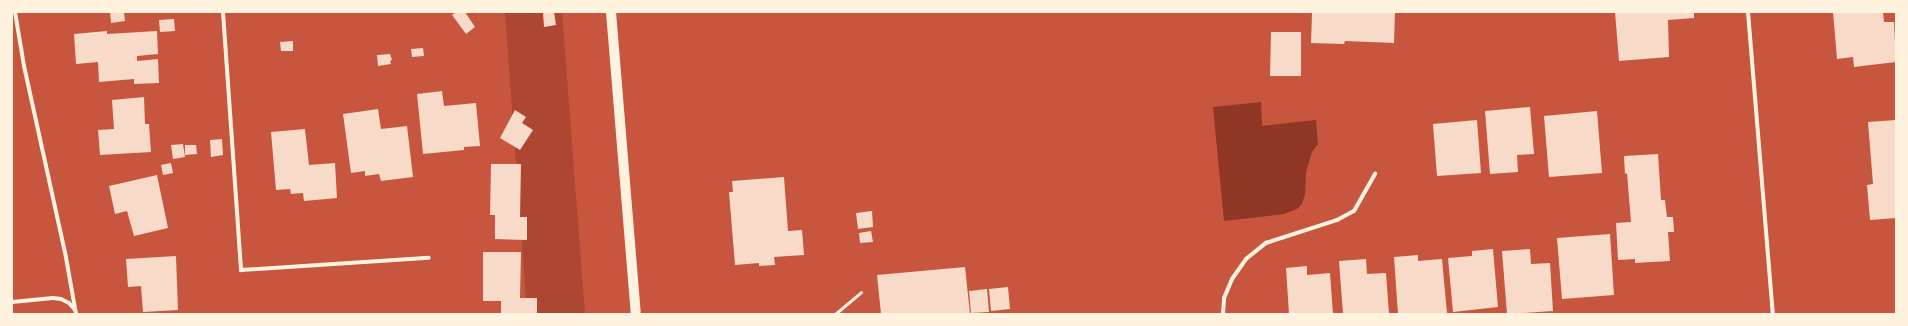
<!DOCTYPE html>
<html>
<head>
<meta charset="utf-8">
<style>
	body { margin:0 }
	#map { position:relative; width:1908px; height:326px; overflow:hidden; background:#c8553d; font-family:"Archivo Narrow",sans-serif }
	div>[style] { position:absolute }
	.green>* { inset:0; background:#ae4732 }
	.water>* { inset:0; background:#8f3625 }
	.building>* { inset:0; background:#f7dbc8 }
	.service>* { height:3px; margin:-1.5px; padding:0 1.5px; transform-origin:1.5px; border-radius:1.5px; background:#fff3e0 }
	.minor>* { height:4px; margin:-2px; padding:0 2px; transform-origin:2px; border-radius:2px; background:#fff3e0 }
	.primary>* { height:10px; margin:-5px; padding:0 5px; transform-origin:5px; border-radius:5px; background:#fff3e0 }
	span { translate:-50% -50%; white-space:nowrap; text-align:center; line-height:1.15; -webkit-text-stroke:3px #fff3e0; paint-order:stroke }
	.frame { position:absolute; inset:0; border:13px solid #fff3e0; pointer-events:none }
</style>
</head>
<body>
<div id="map">
	<div class="green">
		<div style="clip-path:polygon(505px 12px,562px 12px,585px 314px,527px 314px)"></div>
	</div>
	<div class="water">
		<div style="clip-path:polygon(1261px 102px,1262px 126px,1316px 120px,1318px 144px,1312px 152px,1306px 172px,1305px 194px,1302px 204px,1297px 209px,1284px 214px,1224px 221px,1213px 107px)"></div>
	</div>
	<div class="building">
		<div style="clip-path:polygon(110px 12px,124px 12px,125px 21px,111px 23px)"></div>
		<div style="clip-path:polygon(456px 12px,465px 12px,475px 27px,466px 34px,452px 15px)"></div>
		<div style="clip-path:polygon(543px 12px,554px 12px,556px 25px,544px 27px)"></div>
		<div style="clip-path:polygon(1312px 12px,1395px 12px,1394px 43px,1345px 41px,1344px 44px,1311px 43px)"></div>
		<div style="clip-path:polygon(1615px 12px,1694px 12px,1694px 18px,1668px 20px,1669px 57px,1619px 61px)"></div>
		<div style="clip-path:polygon(1833px 12px,1883px 12px,1884px 22px,1894px 22px,1896px 62px,1854px 67px,1853px 57px,1837px 59px)"></div>
		<div style="clip-path:polygon(174px 19px,175px 31px,160px 32px,159px 20px)"></div>
		<div style="clip-path:polygon(107px 31px,107px 34px,157px 31px,158px 54px,137px 56px,137px 61px,158px 59px,159px 83px,134px 84px,134px 79px,99px 82px,98px 62px,76px 64px,74px 34px)"></div>
		<div style="clip-path:polygon(1271px 32px,1301px 32px,1301px 76px,1270px 76px)"></div>
		<div style="clip-path:polygon(293px 41px,293px 51px,281px 51px,280px 42px)"></div>
		<div style="clip-path:polygon(423px 48px,424px 56px,412px 57px,411px 49px)"></div>
		<div style="clip-path:polygon(390px 54px,392px 60px,390px 61px,391px 64px,378px 66px,377px 55px)"></div>
		<div style="clip-path:polygon(442px 91px,444px 106px,476px 103px,480px 146px,464px 147px,464px 150px,423px 154px,417px 94px)"></div>
		<div style="clip-path:polygon(144px 97px,145px 124px,149px 124px,151px 152px,100px 155px,98px 130px,114px 129px,112px 100px)"></div>
		<div style="clip-path:polygon(1530px 107px,1534px 154px,1517px 155px,1518px 172px,1490px 174px,1485px 111px)"></div>
		<div style="clip-path:polygon(378px 109px,381px 129px,407px 126px,413px 177px,381px 181px,379px 174px,365px 176px,365px 171px,351px 173px,343px 114px)"></div>
		<div style="clip-path:polygon(515px 110px,526px 117px,522px 123px,533px 130px,520px 150px,500px 138px)"></div>
		<div style="clip-path:polygon(1597px 111px,1602px 173px,1549px 177px,1544px 116px)"></div>
		<div style="clip-path:polygon(1477px 120px,1481px 173px,1437px 176px,1433px 124px)"></div>
		<div style="clip-path:polygon(1896px 120px,1896px 218px,1870px 220px,1867px 185px,1873px 184px,1868px 122px)"></div>
		<div style="clip-path:polygon(305px 129px,309px 165px,335px 163px,337px 198px,304px 201px,303px 193px,291px 194px,290px 189px,276px 190px,271px 132px)"></div>
		<div style="clip-path:polygon(222px 139px,223px 155px,211px 157px,210px 140px)"></div>
		<div style="clip-path:polygon(183px 144px,185px 157px,173px 159px,171px 145px)"></div>
		<div style="clip-path:polygon(185px 145px,196px 145px,197px 154px,185px 155px)"></div>
		<div style="clip-path:polygon(1658px 154px,1661px 200px,1665px 200px,1667px 217px,1673px 217px,1674px 232px,1668px 232px,1670px 261px,1635px 263px,1635px 259px,1618px 260px,1616px 223px,1631px 222px,1627px 173px,1625px 174px,1624px 156px)"></div>
		<div style="clip-path:polygon(171px 163px,173px 173px,163px 175px,161px 165px)"></div>
		<div style="clip-path:polygon(491px 164px,521px 164px,520px 217px,527px 217px,527px 240px,495px 239px,495px 215px,490px 215px)"></div>
		<div style="clip-path:polygon(157px 175px,168px 228px,134px 236px,127px 211px,115px 214px,109px 186px)"></div>
		<div style="clip-path:polygon(784px 177px,788px 231px,802px 230px,804px 255px,774px 257px,775px 265px,759px 266px,759px 263px,735px 265px,729px 192px,733px 192px,732px 181px)"></div>
		<div style="clip-path:polygon(872px 211px,873px 227px,858px 229px,856px 213px)"></div>
		<div style="clip-path:polygon(871px 231px,873px 242px,860px 243px,859px 233px)"></div>
		<div style="clip-path:polygon(1610px 234px,1614px 295px,1562px 299px,1557px 238px)"></div>
		<div style="clip-path:polygon(1493px 249px,1498px 307px,1453px 312px,1448px 258px,1472px 256px,1472px 251px)"></div>
		<div style="clip-path:polygon(1530px 249px,1531px 264px,1550px 263px,1553px 311px,1507px 314px,1502px 251px)"></div>
		<div style="clip-path:polygon(483px 252px,521px 252px,520px 298px,537px 298px,537px 314px,501px 314px,501px 301px,483px 301px)"></div>
		<div style="clip-path:polygon(1418px 255px,1418px 261px,1442px 259px,1447px 313px,1398px 314px,1394px 257px)"></div>
		<div style="clip-path:polygon(176px 256px,178px 310px,143px 312px,141px 286px,128px 287px,126px 259px)"></div>
		<div style="clip-path:polygon(1366px 259px,1367px 274px,1386px 273px,1389px 314px,1343px 314px,1339px 261px)"></div>
		<div style="clip-path:polygon(1307px 266px,1307px 275px,1330px 273px,1333px 314px,1289px 314px,1286px 268px)"></div>
		<div style="clip-path:polygon(965px 267px,970px 314px,881px 314px,877px 275px)"></div>
		<div style="clip-path:polygon(1008px 287px,1010px 309px,991px 311px,989px 289px)"></div>
		<div style="clip-path:polygon(987px 289px,989px 312px,971px 313px,969px 291px)"></div>
	</div>
	<div class="service">
		<div style="left:835px;top:314px;width:34px;rotate:-40deg"></div>
	</div>
	<div class="minor">
		<div style="left:15px;top:12px;width:55px;rotate:80.5deg"></div>
		<div style="left:24px;top:66px;width:190px;rotate:77.6deg"></div>
		<div style="left:65px;top:252px;width:63px;rotate:79.9deg"></div>
		<div style="left:223px;top:12px;width:259px;rotate:86deg"></div>
		<div style="left:241px;top:270px;width:188px;rotate:-3.7deg"></div>
		<div style="left:1748px;top:12px;width:303px;rotate:85.3deg"></div>
		<div style="left:12px;top:302px;width:41px;rotate:-5.6deg"></div>
		<div style="left:53px;top:298px;width:8px;rotate:7deg"></div>
		<div style="left:61px;top:299px;width:9px;rotate:27deg"></div>
		<div style="left:69px;top:303px;width:9px;rotate:49deg"></div>
		<div style="left:1223px;top:314px;width:16px;rotate:-86deg"></div>
		<div style="left:1224px;top:298px;width:21px;rotate:-67deg"></div>
		<div style="left:1232px;top:279px;width:24px;rotate:-55deg"></div>
		<div style="left:1246px;top:259px;width:26px;rotate:-39deg"></div>
		<div style="left:1266px;top:243px;width:75px;rotate:-17.9deg"></div>
		<div style="left:1337px;top:220px;width:19px;rotate:-28deg"></div>
		<div style="left:1354px;top:211px;width:43px;rotate:-60.4deg"></div>
	</div>
	<div class="primary">
		<div style="left:611px;top:12px;width:303px;rotate:85.3deg"></div>
	</div>
	<div class="frame"></div>
</div>
</body>
</html>
